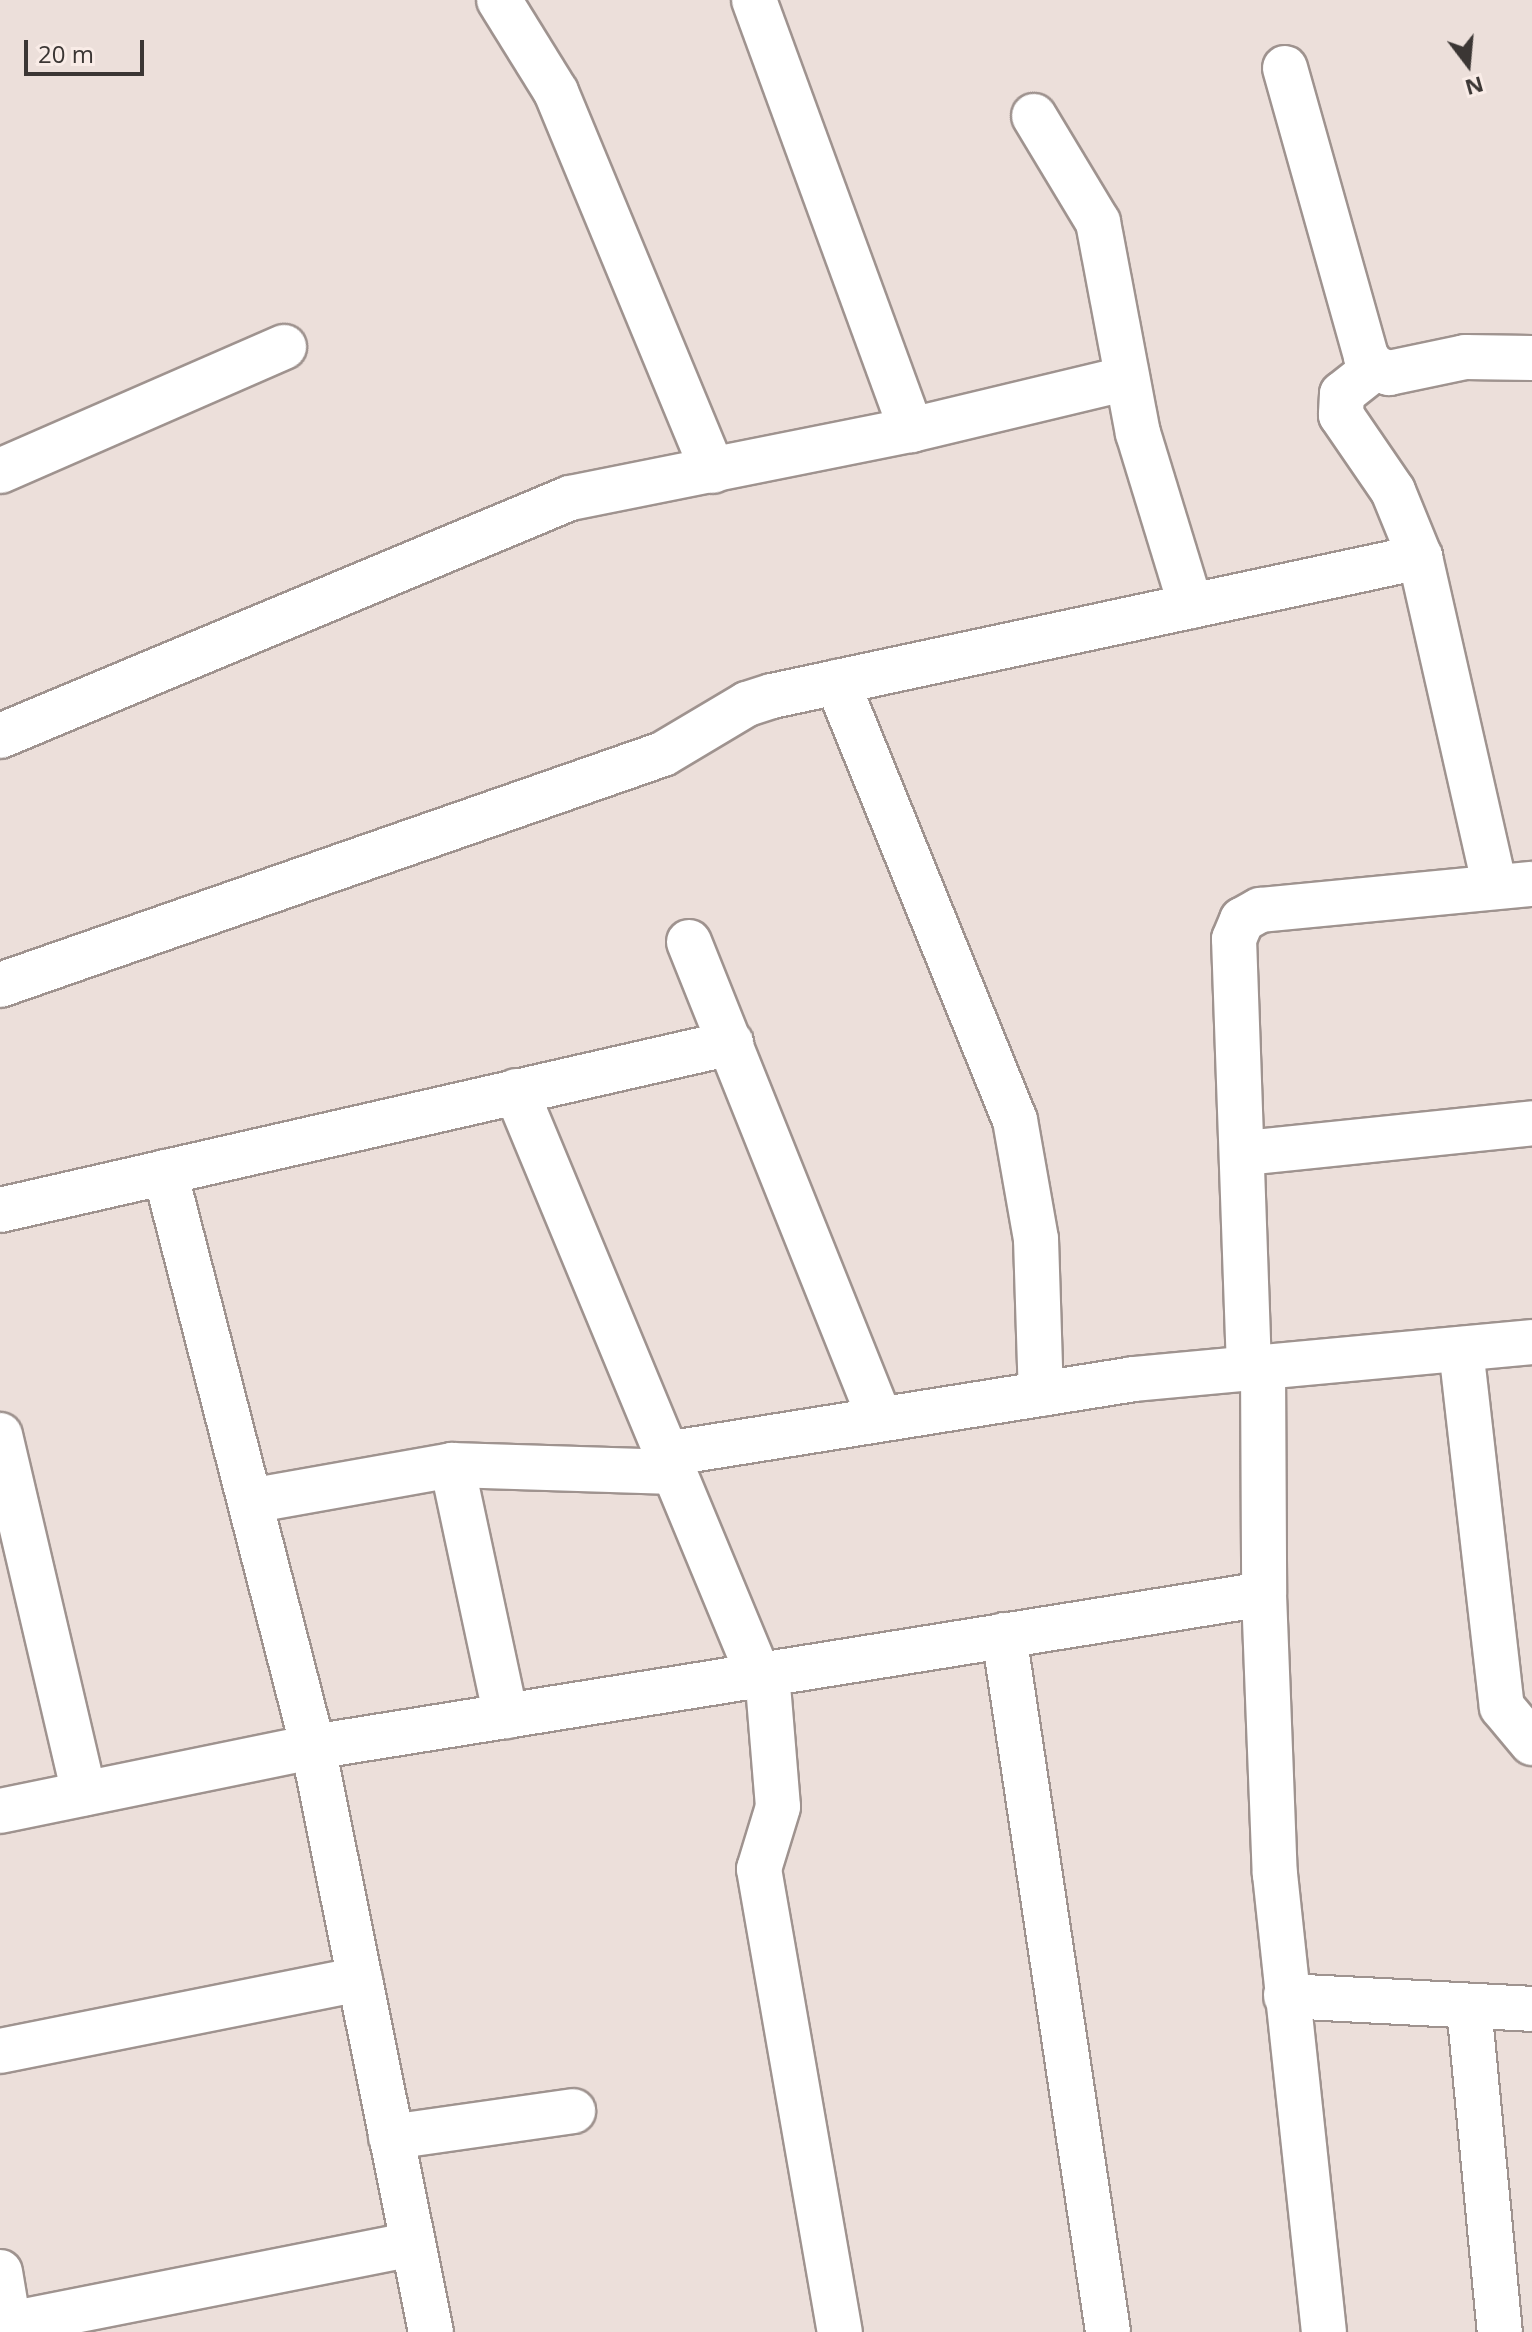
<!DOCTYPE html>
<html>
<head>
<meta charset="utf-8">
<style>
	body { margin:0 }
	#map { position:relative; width:1532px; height:2332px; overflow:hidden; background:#ecdfda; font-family:"Open Sans",sans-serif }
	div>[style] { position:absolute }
	.roads { filter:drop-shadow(2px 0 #9f938f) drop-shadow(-2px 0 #9f938f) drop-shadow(0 2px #9f938f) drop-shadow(0 -2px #9f938f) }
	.minor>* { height:44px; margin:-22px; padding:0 22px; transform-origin:22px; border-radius:22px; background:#fff }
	span { translate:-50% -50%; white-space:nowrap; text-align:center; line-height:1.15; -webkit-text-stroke:6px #f9ece7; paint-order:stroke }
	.north { position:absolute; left:1428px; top:24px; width:80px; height:80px; -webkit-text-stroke:6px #f9ece7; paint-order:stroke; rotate:164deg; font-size:22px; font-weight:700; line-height:32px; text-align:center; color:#3b3634 }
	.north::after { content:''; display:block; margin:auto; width:28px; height:36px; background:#3b3634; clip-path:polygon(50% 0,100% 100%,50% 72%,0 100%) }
	.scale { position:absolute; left:24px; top:40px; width:120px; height:36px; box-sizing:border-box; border:4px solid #3b3634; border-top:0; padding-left:10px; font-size:24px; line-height:28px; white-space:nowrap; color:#3b3634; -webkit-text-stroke:6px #f9ece7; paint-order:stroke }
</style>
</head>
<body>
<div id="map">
	<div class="roads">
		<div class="minor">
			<div style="left:499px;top:0;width:108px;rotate:58.2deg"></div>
			<div style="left:556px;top:92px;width:410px;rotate:67.5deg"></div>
			<div style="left:754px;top:0;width:458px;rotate:69.9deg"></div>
			<div style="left:1285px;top:68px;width:300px;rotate:74.3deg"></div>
			<div style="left:1366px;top:357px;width:14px;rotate:51deg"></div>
			<div style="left:1375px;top:368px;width:15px;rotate:20deg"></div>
			<div style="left:1389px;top:373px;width:78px;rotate:-11.9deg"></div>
			<div style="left:1465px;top:357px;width:67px;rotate:0.9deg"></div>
			<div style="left:1034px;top:116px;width:124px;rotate:58.9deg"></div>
			<div style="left:1098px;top:222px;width:215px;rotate:79.3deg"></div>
			<div style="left:1138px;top:433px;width:181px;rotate:73deg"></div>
			<div style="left:1375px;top:368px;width:42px;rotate:141.8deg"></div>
			<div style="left:1342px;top:394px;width:21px;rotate:93deg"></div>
			<div style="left:1341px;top:415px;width:92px;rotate:55.6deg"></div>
			<div style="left:1393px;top:491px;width:71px;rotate:67.8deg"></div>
			<div style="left:1420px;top:557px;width:338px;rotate:77.2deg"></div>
			<div style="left:0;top:471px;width:310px;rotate:-23.6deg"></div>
			<div style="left:837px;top:682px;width:473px;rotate:67.9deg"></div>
			<div style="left:1015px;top:1120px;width:121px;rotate:80deg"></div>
			<div style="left:1036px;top:1239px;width:155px;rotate:88.2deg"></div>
			<div style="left:0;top:736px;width:618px;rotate:-22.66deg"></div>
			<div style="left:570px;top:498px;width:348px;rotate:-11.3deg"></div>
			<div style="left:911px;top:430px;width:222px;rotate:-13.5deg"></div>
			<div style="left:689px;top:942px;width:514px;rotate:68.18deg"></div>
			<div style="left:0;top:985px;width:702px;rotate:-19.21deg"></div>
			<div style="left:663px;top:754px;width:98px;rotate:-30.8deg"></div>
			<div style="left:747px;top:704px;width:26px;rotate:-18deg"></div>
			<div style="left:772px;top:696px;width:663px;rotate:-12.11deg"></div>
			<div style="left:516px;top:1091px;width:631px;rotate:67.46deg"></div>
			<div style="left:1244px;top:1153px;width:290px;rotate:-5.9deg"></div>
			<div style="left:165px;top:1172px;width:594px;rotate:75.57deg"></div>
			<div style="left:313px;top:1747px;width:597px;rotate:78.6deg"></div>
			<div style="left:0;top:1210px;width:750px;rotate:-12.87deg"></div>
			<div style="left:1461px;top:1349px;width:360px;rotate:83.5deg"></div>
			<div style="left:1502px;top:1707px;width:47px;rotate:50.2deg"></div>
			<div style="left:1263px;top:1367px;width:227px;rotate:89.7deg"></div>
			<div style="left:1264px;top:1594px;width:280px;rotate:87.8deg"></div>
			<div style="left:1275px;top:1874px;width:461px;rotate:83.9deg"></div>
			<div style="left:1249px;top:1368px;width:429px;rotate:-92deg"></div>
			<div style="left:1234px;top:939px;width:21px;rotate:-67deg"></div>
			<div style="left:1242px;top:920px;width:21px;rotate:-29deg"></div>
			<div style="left:1260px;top:910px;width:273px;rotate:-5.5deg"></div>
			<div style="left:0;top:1435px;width:368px;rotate:76.8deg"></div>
			<div style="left:666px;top:1454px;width:473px;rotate:-9.1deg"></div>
			<div style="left:1133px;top:1379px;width:401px;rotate:-5.3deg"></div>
			<div style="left:452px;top:1465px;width:257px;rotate:77.9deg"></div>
			<div style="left:250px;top:1501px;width:205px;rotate:-10.1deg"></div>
			<div style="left:452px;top:1465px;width:222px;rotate:1.8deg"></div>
			<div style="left:1004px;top:1635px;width:705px;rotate:81.51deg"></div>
			<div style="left:767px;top:1673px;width:134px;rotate:85.3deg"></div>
			<div style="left:778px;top:1807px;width:65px;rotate:107deg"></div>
			<div style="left:759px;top:1869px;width:470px;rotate:80.1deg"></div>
			<div style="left:0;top:1811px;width:319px;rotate:-11.6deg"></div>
			<div style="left:313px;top:1747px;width:963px;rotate:-9.14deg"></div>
			<div style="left:1286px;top:1996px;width:246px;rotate:3deg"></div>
			<div style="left:1469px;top:2006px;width:327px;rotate:84.6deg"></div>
			<div style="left:0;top:2051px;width:367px;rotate:-11.3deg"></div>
			<div style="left:391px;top:2137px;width:184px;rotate:-8.1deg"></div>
			<div style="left:0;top:2272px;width:61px;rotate:80.5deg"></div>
			<div style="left:9px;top:2324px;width:412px;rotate:-11.2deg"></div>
		</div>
	</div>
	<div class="north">N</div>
	<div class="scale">20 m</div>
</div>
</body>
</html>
